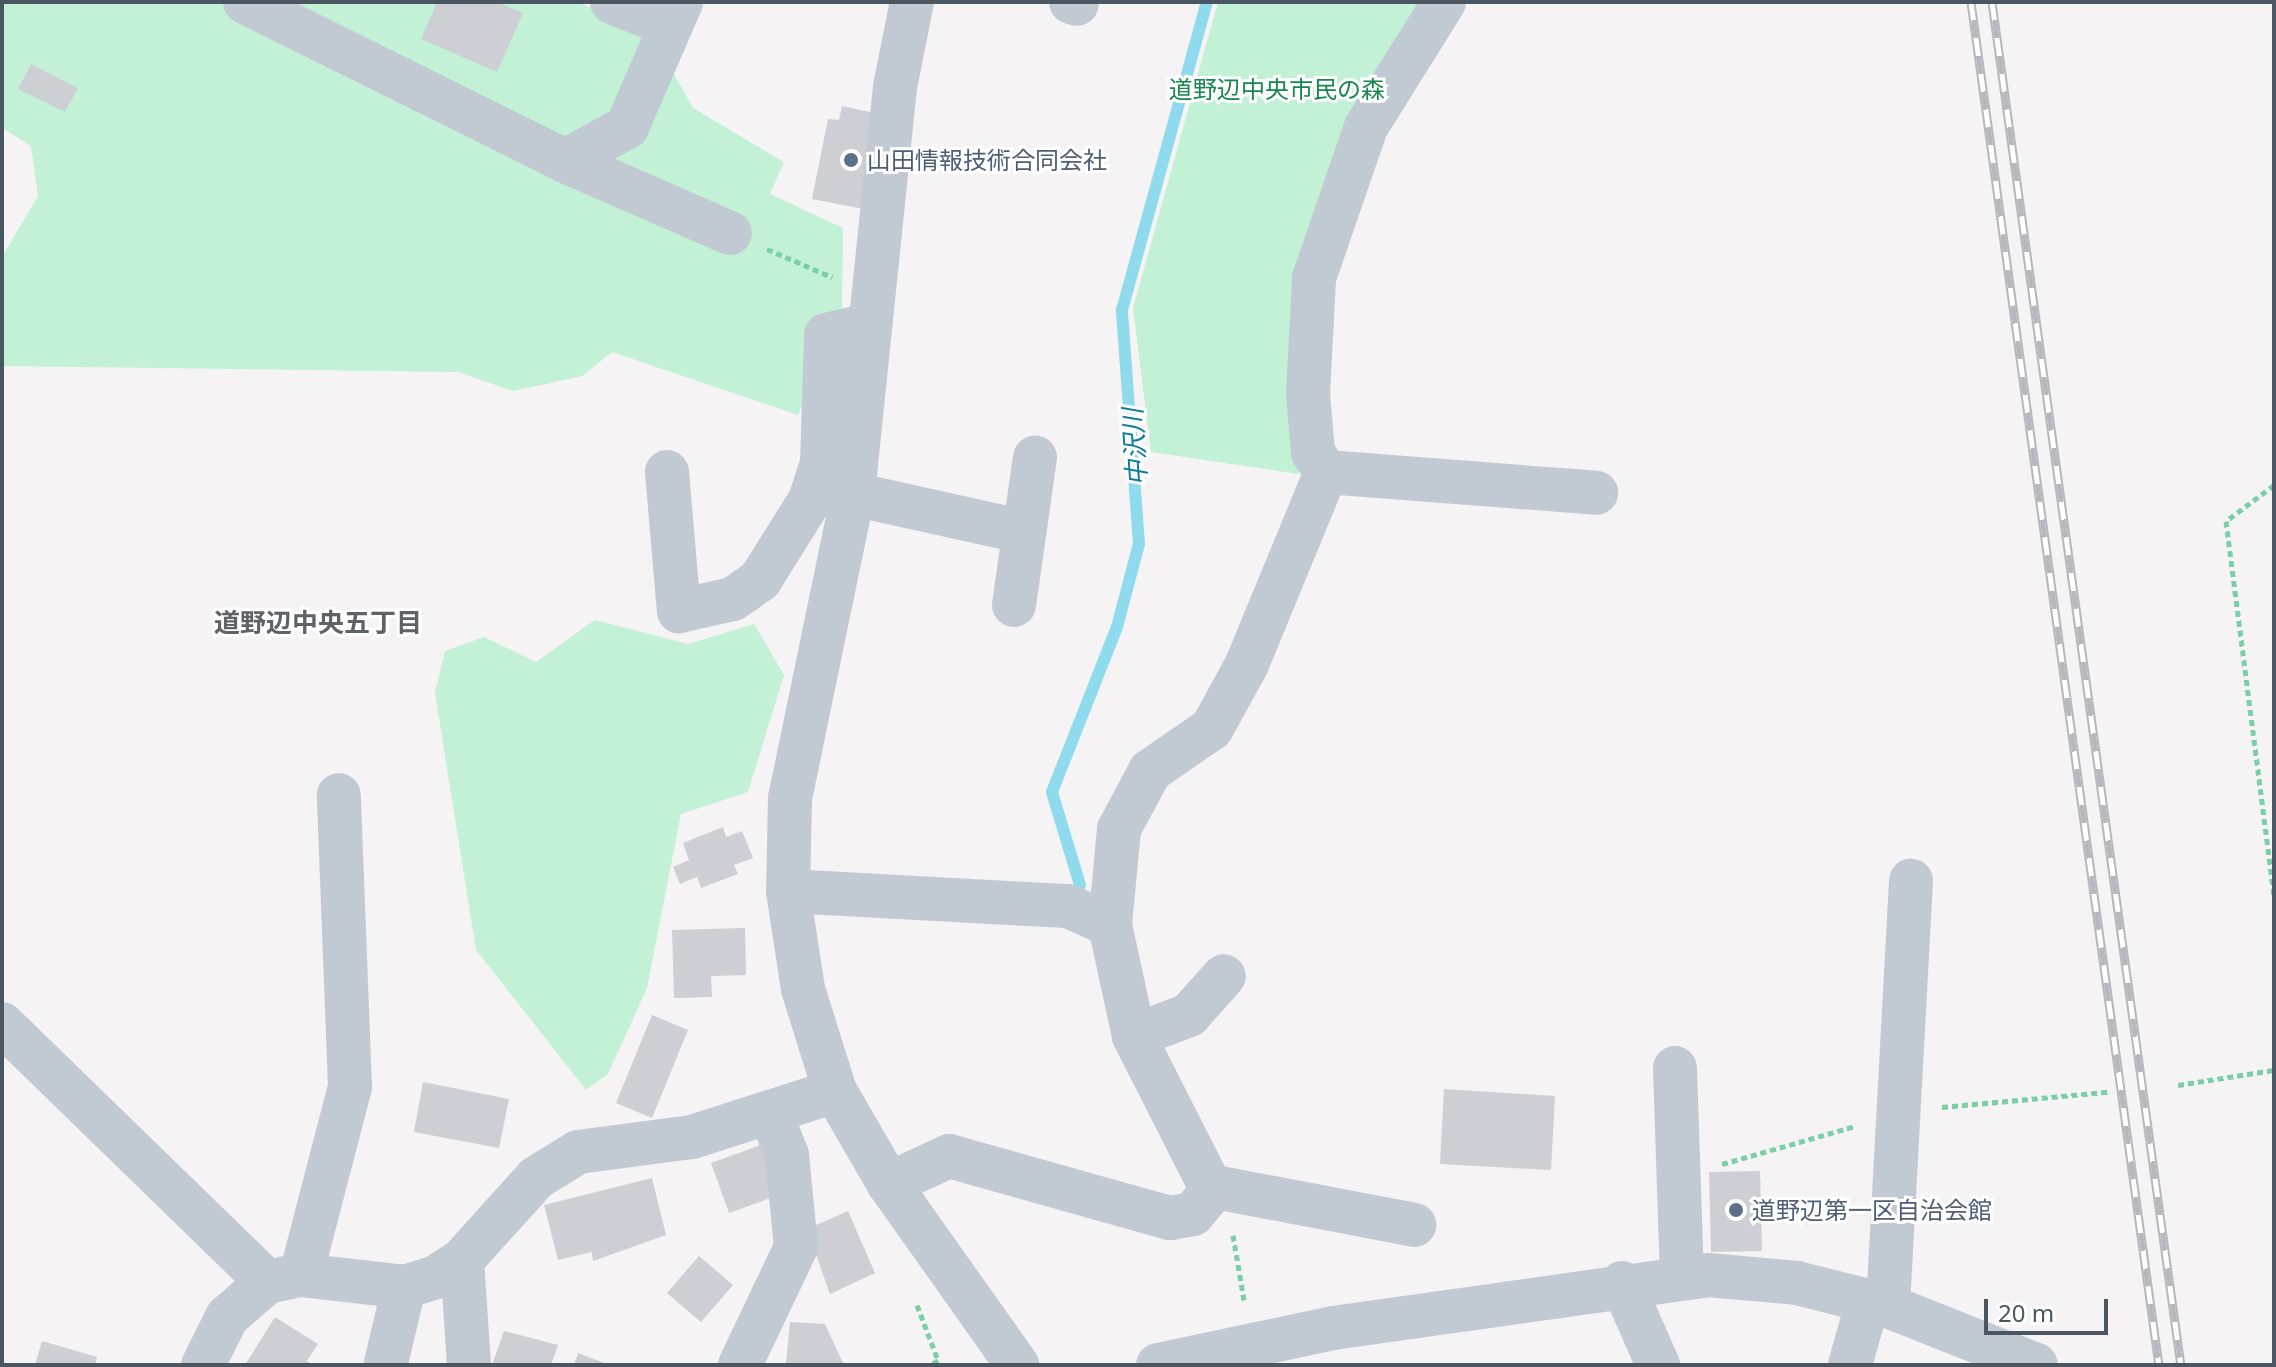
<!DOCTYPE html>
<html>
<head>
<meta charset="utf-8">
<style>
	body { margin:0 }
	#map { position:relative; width:2276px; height:1367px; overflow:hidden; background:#f5f3f3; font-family:"Noto Sans","Noto Sans JP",sans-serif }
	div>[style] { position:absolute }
	.green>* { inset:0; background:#c3f1d5 }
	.stream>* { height:12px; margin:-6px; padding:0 6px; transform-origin:6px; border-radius:6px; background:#90daee }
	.building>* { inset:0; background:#cdcfd5 }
	.path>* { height:5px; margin-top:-2.5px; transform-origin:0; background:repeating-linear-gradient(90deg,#7ad0a6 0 6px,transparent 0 10px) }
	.minor>* { height:44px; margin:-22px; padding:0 22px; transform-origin:22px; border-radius:22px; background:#c1cad2 }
	.rail>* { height:9px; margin-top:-4.5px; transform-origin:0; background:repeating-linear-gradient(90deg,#fff 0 18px,#b5b8bd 0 36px); box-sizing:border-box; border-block:2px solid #b5b8bd }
	.dots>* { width:22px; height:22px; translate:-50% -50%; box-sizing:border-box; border:4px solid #fff; border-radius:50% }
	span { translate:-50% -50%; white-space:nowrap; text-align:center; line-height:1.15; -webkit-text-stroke:6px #fff; paint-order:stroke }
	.park-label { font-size:24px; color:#17864f }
	.service-label { font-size:24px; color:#4e5e75 }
	.left { translate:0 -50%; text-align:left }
	.water-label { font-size:26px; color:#0c7c9b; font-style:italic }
	.neighbourhood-label { font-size:26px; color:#5f6368; font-weight:700 }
	.frame { position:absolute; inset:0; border:4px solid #4a5661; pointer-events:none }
	.scale { position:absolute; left:1984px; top:1299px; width:124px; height:36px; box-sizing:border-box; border:4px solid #4a5661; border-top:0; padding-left:10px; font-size:24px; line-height:28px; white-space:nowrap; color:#4a5661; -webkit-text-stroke:6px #fff; paint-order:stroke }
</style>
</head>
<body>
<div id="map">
	<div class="green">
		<div style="clip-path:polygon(2px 2px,577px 2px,652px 34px,693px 108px,784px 162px,770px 194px,843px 228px,842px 309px,798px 415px,612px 352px,582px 376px,513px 391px,458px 372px,2px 366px,2px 257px,38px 196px,31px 146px,2px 128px)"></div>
		<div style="clip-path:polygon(1218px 2px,1427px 2px,1297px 325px,1299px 474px,1151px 452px,1133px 308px)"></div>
		<div style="clip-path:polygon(595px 620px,688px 644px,754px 624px,784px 675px,748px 792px,681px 814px,647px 988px,608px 1074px,586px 1090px,476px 950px,435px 693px,445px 651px,484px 637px,536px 662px)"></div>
	</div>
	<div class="stream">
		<div style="left:1080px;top:885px;width:97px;rotate:-106.8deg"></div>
		<div style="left:1052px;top:792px;width:177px;rotate:-68.5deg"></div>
		<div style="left:1117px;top:627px;width:86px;rotate:-75.2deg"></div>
		<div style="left:1139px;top:544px;width:235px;rotate:-94.2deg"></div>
		<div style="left:1122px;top:310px;width:320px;rotate:-74.6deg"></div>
	</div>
	<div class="building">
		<div style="clip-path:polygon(437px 2px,497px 2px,523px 13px,497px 72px,421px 39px)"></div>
		<div style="clip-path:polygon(31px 64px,78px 88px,65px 112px,18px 89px)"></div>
		<div style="clip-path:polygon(842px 106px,888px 116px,869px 210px,812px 199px,828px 119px,839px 120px)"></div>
		<div style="clip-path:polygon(723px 827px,726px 837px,742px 831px,753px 858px,734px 865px,738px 874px,701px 888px,697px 877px,680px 884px,673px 867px,689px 860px,683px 843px)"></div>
		<div style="clip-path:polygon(745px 928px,746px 975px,711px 976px,712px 997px,674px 998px,672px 930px)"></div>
		<div style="clip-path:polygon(652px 1015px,688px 1030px,652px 1118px,616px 1103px)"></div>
		<div style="clip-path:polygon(423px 1082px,509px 1099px,499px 1148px,414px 1132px)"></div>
		<div style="clip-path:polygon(1444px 1089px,1555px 1096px,1551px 1170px,1440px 1164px)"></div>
		<div style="clip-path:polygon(766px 1143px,779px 1195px,729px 1213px,711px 1163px)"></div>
		<div style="clip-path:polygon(1760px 1171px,1762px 1251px,1711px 1252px,1709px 1172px)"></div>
		<div style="clip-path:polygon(652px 1178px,666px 1235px,593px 1261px,592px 1252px,558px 1260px,544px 1205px)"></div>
		<div style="clip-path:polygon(848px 1211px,875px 1273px,830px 1294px,807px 1229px)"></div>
		<div style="clip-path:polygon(699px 1256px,733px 1285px,701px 1322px,667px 1293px)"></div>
		<div style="clip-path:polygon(275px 1317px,318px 1344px,307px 1361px,313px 1365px,245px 1365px)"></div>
		<div style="clip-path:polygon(790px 1322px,825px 1324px,844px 1365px,786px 1363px)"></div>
		<div style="clip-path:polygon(504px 1331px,558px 1345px,551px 1365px,492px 1365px)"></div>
		<div style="clip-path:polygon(42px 1341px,97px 1357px,95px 1365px,35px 1365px)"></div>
		<div style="clip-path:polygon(578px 1353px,610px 1365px,574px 1365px)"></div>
	</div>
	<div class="path">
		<div style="left:767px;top:249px;width:71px;rotate:23.3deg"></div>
		<div style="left:2274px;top:485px;width:60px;rotate:143.1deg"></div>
		<div style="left:2226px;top:521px;width:379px;rotate:82.7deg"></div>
		<div style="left:2178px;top:1085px;width:97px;rotate:-8.9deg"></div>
		<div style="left:1942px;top:1107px;width:167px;rotate:-5.2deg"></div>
		<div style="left:1722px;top:1164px;width:138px;rotate:-15.9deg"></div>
		<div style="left:1233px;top:1235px;width:66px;rotate:80.4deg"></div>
		<div style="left:917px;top:1305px;width:59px;rotate:69.1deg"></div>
		<div style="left:938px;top:1360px;width:9px;rotate:144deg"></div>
	</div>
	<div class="minor">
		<div style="left:245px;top:2px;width:357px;rotate:26.4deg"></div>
		<div style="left:565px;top:161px;width:180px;rotate:23.6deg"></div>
		<div style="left:612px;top:2px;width:61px;rotate:22deg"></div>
		<div style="left:912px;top:2px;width:87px;rotate:101.3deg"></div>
		<div style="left:895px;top:87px;width:409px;rotate:95.9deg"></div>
		<div style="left:853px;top:494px;width:310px;rotate:101.7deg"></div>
		<div style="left:790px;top:798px;width:93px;rotate:91.2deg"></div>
		<div style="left:788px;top:891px;width:99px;rotate:81.3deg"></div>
		<div style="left:803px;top:989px;width:107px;rotate:72.6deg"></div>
		<div style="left:835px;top:1091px;width:108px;rotate:59.9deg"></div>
		<div style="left:889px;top:1184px;width:222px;rotate:54.7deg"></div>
		<div style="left:1071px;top:2px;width:6px;rotate:18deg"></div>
		<div style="left:565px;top:161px;width:71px;rotate:-28.7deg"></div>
		<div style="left:627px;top:127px;width:136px;rotate:-66.6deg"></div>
		<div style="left:667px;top:472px;width:140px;rotate:85.1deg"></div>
		<div style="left:679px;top:611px;width:55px;rotate:-12.5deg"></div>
		<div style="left:733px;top:599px;width:33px;rotate:-35deg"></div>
		<div style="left:760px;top:580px;width:94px;rotate:-58deg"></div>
		<div style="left:810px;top:500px;width:38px;rotate:-72deg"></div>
		<div style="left:822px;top:464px;width:129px;rotate:-88.2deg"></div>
		<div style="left:826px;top:335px;width:45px;rotate:-12.8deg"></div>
		<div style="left:1326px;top:472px;width:271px;rotate:4.4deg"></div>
		<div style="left:853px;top:494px;width:175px;rotate:12.5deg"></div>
		<div style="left:1014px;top:605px;width:149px;rotate:-81.9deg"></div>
		<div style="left:788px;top:891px;width:280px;rotate:3.1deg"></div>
		<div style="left:1068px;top:906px;width:46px;rotate:24.3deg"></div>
		<div style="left:2px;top:1024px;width:370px;rotate:44.2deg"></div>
		<div style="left:1134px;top:1036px;width:59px;rotate:-20.9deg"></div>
		<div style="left:1189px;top:1015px;width:52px;rotate:-48.1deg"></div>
		<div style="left:1675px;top:1068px;width:210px;rotate:88.1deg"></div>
		<div style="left:889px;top:1184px;width:66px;rotate:-25deg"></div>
		<div style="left:949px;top:1156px;width:230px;rotate:15.7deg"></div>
		<div style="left:1170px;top:1218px;width:23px;rotate:-10deg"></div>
		<div style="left:1193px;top:1214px;width:21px;rotate:-51deg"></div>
		<div style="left:1206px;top:1198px;width:13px;rotate:-72deg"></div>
		<div style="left:1210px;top:1186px;width:168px;rotate:-116.9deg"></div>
		<div style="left:1134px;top:1036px;width:114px;rotate:-102.2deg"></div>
		<div style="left:1110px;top:925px;width:96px;rotate:-84.6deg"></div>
		<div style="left:1119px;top:829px;width:66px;rotate:-61.9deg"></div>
		<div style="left:1150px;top:771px;width:75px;rotate:-34.7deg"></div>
		<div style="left:1212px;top:728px;width:73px;rotate:-61.3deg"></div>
		<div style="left:1247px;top:664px;width:208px;rotate:-67.6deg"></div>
		<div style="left:1326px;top:472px;width:23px;rotate:-124deg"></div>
		<div style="left:1313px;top:453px;width:59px;rotate:-94.8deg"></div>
		<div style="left:1308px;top:394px;width:116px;rotate:-87deg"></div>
		<div style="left:1314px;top:278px;width:160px;rotate:-71deg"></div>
		<div style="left:1366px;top:127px;width:147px;rotate:-58deg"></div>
		<div style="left:1210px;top:1186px;width:208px;rotate:10.8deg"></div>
		<div style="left:462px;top:1260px;width:105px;rotate:86.2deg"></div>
		<div style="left:301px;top:1275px;width:194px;rotate:-75.4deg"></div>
		<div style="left:350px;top:1087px;width:292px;rotate:-92.2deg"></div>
		<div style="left:1622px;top:1283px;width:90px;rotate:66.3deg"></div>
		<div style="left:1888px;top:1306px;width:426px;rotate:-86.9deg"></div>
		<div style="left:386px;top:1363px;width:78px;rotate:-76.7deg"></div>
		<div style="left:203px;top:1365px;width:54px;rotate:-63.4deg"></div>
		<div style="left:227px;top:1317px;width:53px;rotate:-41.2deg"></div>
		<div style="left:267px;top:1282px;width:35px;rotate:-12deg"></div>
		<div style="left:301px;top:1275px;width:104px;rotate:6.6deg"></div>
		<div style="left:404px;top:1287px;width:34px;rotate:-17deg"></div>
		<div style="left:436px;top:1277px;width:31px;rotate:-33deg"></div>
		<div style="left:462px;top:1260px;width:110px;rotate:-47.9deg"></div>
		<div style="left:536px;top:1178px;width:49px;rotate:-31.8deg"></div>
		<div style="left:578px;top:1152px;width:115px;rotate:-7.5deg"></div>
		<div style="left:692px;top:1137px;width:150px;rotate:-17.8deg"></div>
		<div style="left:740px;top:1365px;width:131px;rotate:-64.6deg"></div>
		<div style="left:796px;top:1247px;width:92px;rotate:-95.6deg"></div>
		<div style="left:787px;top:1155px;width:46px;rotate:-111.6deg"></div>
		<div style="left:1158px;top:1365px;width:179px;rotate:-11.9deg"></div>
		<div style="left:1333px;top:1328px;width:379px;rotate:-8deg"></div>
		<div style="left:1708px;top:1275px;width:89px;rotate:5.1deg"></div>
		<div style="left:1797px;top:1283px;width:94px;rotate:14.2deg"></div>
		<div style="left:1888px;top:1306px;width:159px;rotate:21.7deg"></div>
		<div style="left:1850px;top:1365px;width:66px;rotate:-74.3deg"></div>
	</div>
	<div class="rail">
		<div style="left:1971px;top:2px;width:1376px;rotate:82.15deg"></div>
		<div style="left:1992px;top:2px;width:1376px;rotate:82.11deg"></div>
	</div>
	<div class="dots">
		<div style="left:851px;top:160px;background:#5c6f8a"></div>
		<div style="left:1736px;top:1210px;background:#5c6f8a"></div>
	</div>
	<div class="park-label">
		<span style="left:1277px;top:89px">道野辺中央市民の森</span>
	</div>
	<div class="service-label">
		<span class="left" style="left:867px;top:160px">山田情報技術合同会社</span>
		<span class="left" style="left:1752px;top:1210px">道野辺第一区自治会館</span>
	</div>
	<div class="water-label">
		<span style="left:1135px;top:447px;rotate:-94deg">中沢川</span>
	</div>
	<div class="neighbourhood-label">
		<span style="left:318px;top:623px">道野辺中央五丁目</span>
	</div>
	<div class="frame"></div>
	<div class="scale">20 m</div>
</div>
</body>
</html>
